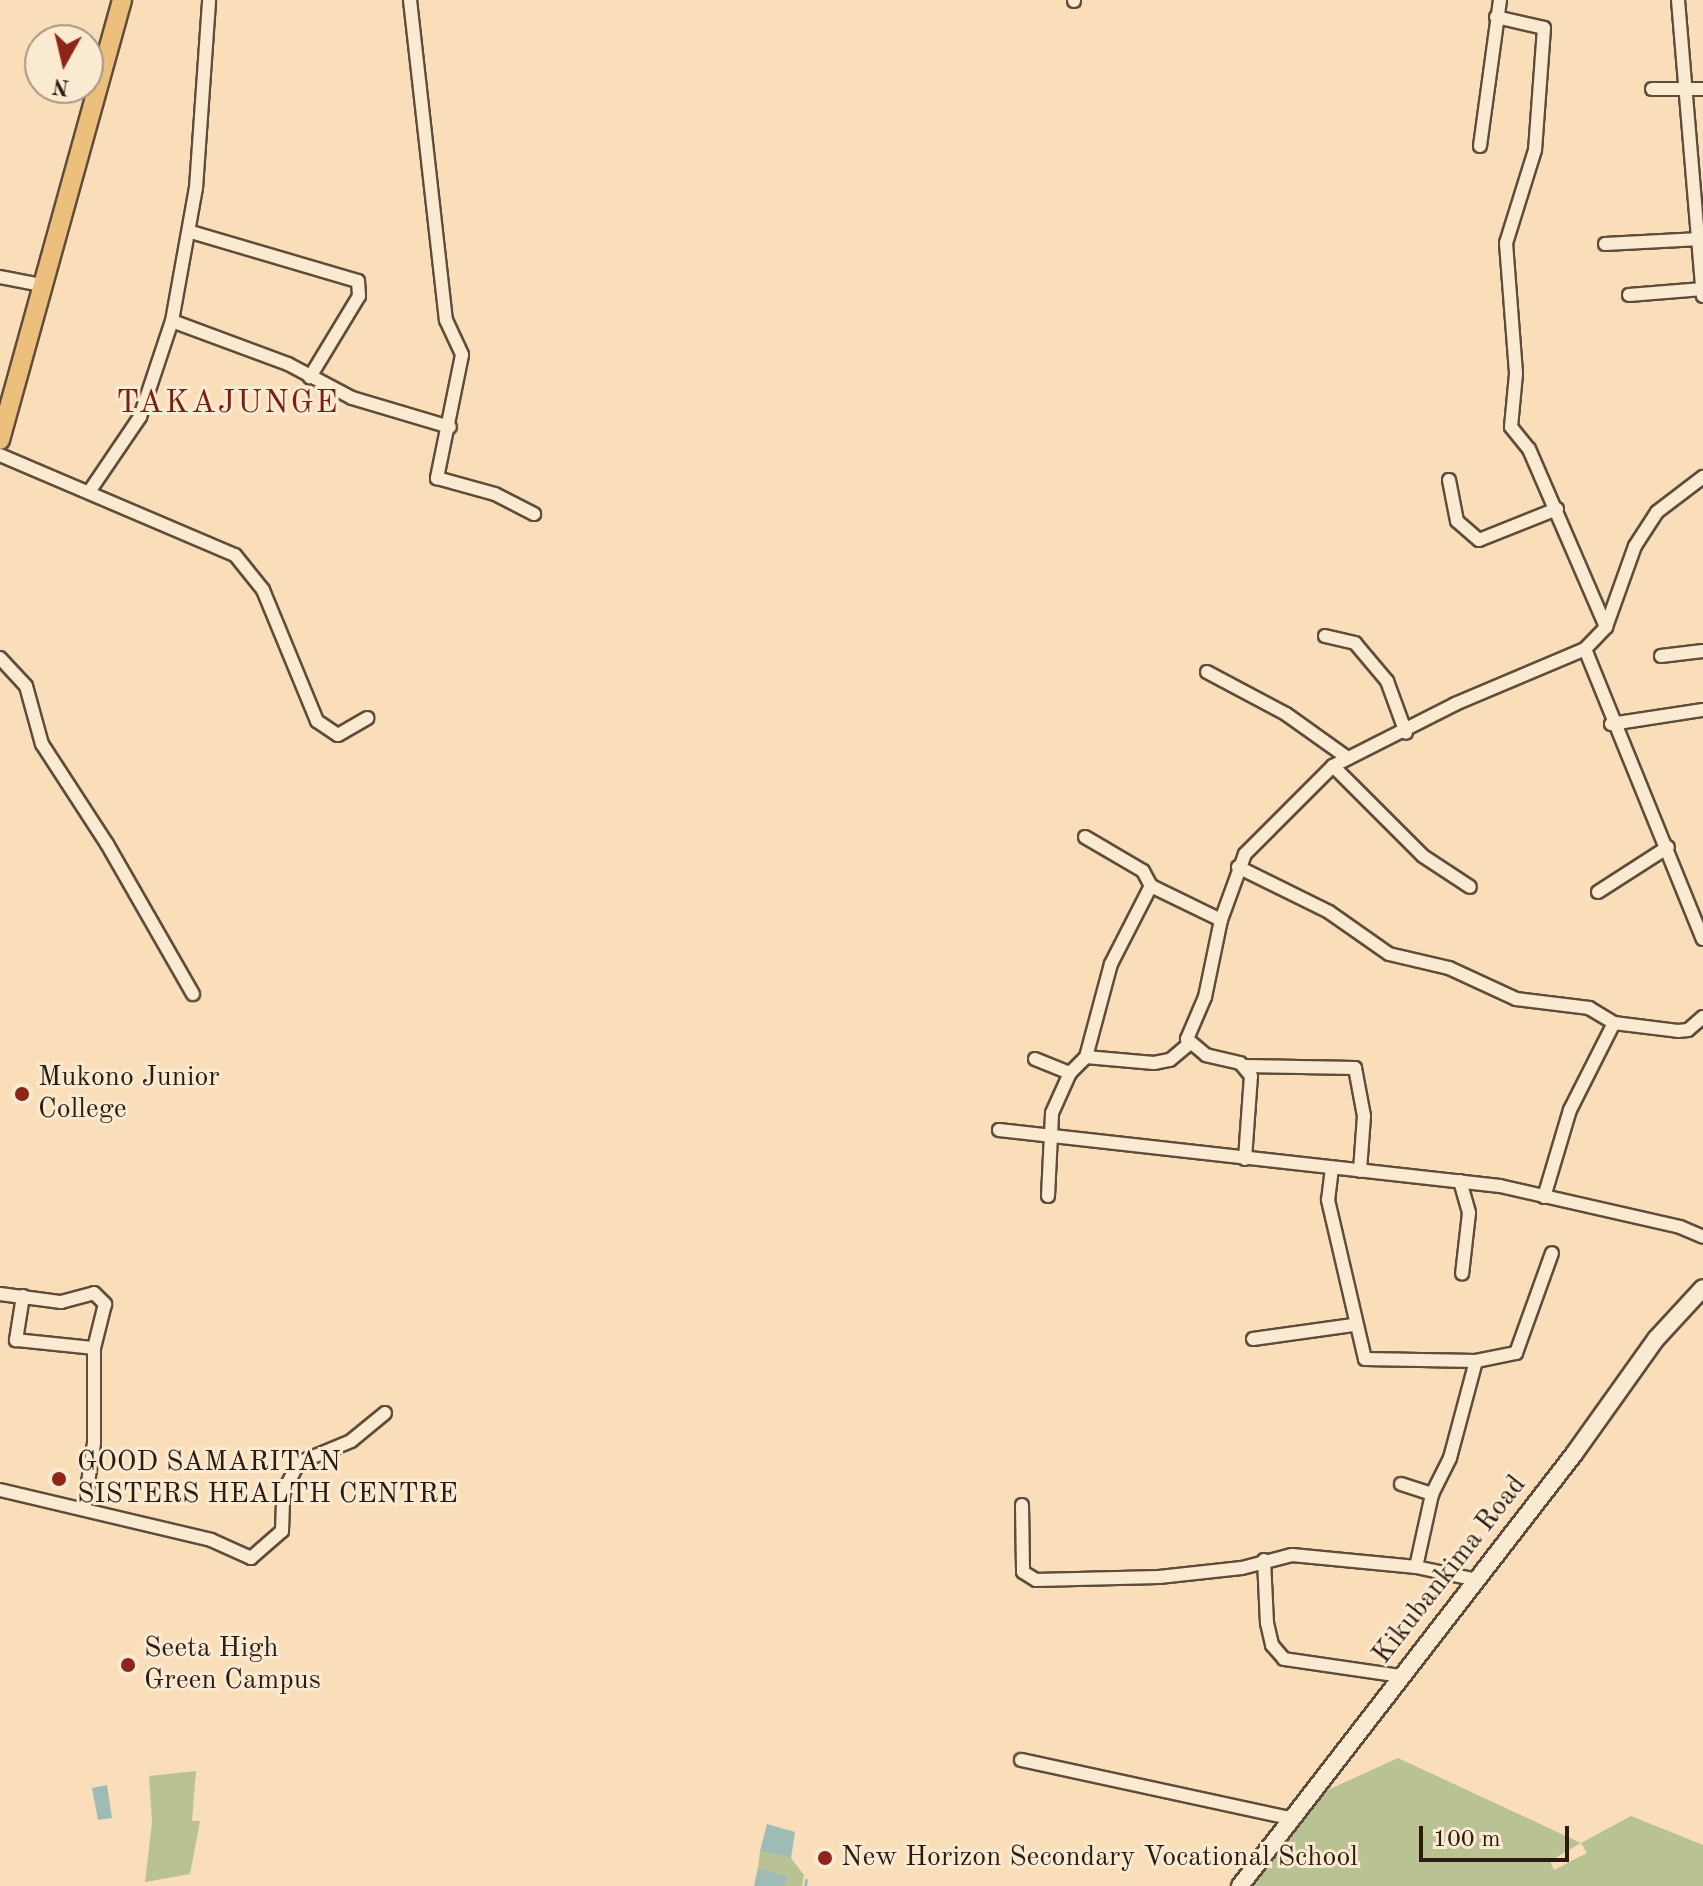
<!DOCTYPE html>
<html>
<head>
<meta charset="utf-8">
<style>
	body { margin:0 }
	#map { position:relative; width:1703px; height:1886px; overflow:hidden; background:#f9deb9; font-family:"Old Standard TT",serif }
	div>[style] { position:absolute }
	.green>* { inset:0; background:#b9c292 }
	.water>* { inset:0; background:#9fbbb5 }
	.stream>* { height:3px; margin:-1.5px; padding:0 1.5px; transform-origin:1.5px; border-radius:1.5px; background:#9fbbb5 }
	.roads { filter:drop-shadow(2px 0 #5f4c3a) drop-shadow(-2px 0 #5f4c3a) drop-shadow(0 2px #5f4c3a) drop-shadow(0 -2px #5f4c3a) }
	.street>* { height:12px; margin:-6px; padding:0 6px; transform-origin:6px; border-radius:6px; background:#fbead2 }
	.secondary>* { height:16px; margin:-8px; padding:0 8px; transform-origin:8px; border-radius:8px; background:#fbead2 }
	.primary>* { height:18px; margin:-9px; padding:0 9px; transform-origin:9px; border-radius:9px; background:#ecbf7c }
	.dots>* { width:22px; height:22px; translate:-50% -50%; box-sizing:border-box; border:4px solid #fbead2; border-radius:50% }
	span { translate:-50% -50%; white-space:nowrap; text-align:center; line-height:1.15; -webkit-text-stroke:6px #fbead2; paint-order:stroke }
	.poi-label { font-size:28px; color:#2c1b10 }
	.left { translate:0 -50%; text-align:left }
	.street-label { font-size:28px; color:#2c1b10 }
	.quarter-label { font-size:32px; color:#7a1f14; letter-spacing:2px }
	.north { position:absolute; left:24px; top:24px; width:80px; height:80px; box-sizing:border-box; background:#fbead2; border:2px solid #a89784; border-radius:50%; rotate:188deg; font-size:22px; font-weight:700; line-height:32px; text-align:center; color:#2c1b10 }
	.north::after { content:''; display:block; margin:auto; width:28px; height:36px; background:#8f2418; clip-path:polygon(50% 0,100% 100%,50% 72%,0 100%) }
	.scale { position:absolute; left:1419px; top:1826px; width:150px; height:36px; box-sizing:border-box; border:4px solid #2c1b10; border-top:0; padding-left:10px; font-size:24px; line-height:28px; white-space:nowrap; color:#2c1b10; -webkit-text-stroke:6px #fbead2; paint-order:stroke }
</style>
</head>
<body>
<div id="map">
	<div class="green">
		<div style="clip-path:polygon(evenodd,1398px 1758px,1581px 1843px,1631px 1816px,1703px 1845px,1703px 1886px,1254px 1886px,1319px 1794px,1398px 1758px,1581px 1843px,1587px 1853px,1554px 1870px,1550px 1861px,1581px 1843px)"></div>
		<div style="clip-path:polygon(196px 1771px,192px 1821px,200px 1821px,190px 1874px,145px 1882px,152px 1823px,149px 1776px)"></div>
		<div style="clip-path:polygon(760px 1851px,791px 1858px,804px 1875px,802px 1886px,785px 1886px,786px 1876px,758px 1868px)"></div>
	</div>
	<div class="water">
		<div style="clip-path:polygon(107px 1785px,112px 1818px,98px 1820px,92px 1788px)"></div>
		<div style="clip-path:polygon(767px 1824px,795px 1832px,791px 1858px,760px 1851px)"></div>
		<div style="clip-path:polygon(758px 1868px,787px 1876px,785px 1886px,754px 1886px)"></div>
	</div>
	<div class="stream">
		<div style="left:805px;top:1886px;width:6px;rotate:-81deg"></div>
	</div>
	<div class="roads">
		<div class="street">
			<div style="left:410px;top:0;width:322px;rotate:83.6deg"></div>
			<div style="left:446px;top:320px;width:38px;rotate:65deg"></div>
			<div style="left:462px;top:355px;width:126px;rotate:101.5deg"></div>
			<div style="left:437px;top:478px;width:60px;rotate:15.4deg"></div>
			<div style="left:495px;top:494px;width:44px;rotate:27.1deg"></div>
			<div style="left:1678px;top:0;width:297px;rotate:85.2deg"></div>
			<div style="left:1074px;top:1px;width:1px;rotate:-90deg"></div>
			<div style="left:1496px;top:17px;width:49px;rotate:12.9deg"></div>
			<div style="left:1544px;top:28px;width:122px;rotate:94.2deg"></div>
			<div style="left:1535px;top:150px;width:97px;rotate:107.3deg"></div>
			<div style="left:1506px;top:243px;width:131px;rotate:85.6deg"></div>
			<div style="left:1516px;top:374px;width:53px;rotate:95.4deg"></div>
			<div style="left:1511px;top:427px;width:28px;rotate:51deg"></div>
			<div style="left:1529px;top:449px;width:194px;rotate:66.6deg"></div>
			<div style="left:1652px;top:89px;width:51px"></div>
			<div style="left:1480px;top:146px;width:147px;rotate:-82.2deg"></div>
			<div style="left:191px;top:232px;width:174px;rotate:16.4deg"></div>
			<div style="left:358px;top:281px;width:15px;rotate:86deg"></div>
			<div style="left:359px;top:296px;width:95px;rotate:121.2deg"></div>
			<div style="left:1605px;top:244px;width:95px;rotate:-3deg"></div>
			<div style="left:0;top:277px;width:42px;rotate:11deg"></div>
			<div style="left:1629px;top:295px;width:74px;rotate:-4.6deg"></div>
			<div style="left:172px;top:321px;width:124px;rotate:20.3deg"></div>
			<div style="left:288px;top:364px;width:72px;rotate:28deg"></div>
			<div style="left:352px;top:398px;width:102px;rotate:16.5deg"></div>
			<div style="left:0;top:455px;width:255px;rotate:23.1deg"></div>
			<div style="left:235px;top:555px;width:45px;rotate:51.3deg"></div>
			<div style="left:263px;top:590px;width:142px;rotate:67.6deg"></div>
			<div style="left:317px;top:721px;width:25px;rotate:34deg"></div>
			<div style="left:338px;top:735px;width:34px;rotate:-30deg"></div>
			<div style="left:1449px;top:480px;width:42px;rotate:79deg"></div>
			<div style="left:1457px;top:521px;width:29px;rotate:41deg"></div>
			<div style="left:1479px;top:540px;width:84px;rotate:-21.7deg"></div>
			<div style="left:89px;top:492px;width:91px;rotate:-55.8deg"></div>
			<div style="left:140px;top:417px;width:101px;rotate:-71.6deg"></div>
			<div style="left:172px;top:321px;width:135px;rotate:-79.8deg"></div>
			<div style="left:196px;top:188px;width:188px;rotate:-86deg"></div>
			<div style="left:1325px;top:636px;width:31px;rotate:13deg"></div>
			<div style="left:1355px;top:643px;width:50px;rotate:49.9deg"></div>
			<div style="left:1387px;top:681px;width:55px;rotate:69.9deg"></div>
			<div style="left:1585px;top:649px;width:313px;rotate:67.9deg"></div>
			<div style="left:1661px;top:656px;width:42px;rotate:-6.8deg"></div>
			<div style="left:0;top:658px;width:38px;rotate:47deg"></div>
			<div style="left:26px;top:686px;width:60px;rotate:74.6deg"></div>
			<div style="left:42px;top:744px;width:119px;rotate:57deg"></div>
			<div style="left:107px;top:844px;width:173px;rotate:60.2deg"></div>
			<div style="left:1207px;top:672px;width:89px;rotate:28deg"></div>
			<div style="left:1286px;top:714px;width:76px;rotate:35.4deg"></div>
			<div style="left:1611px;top:724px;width:93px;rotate:-8.7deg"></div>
			<div style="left:1333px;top:766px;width:127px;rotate:45deg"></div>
			<div style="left:1423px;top:856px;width:56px;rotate:33.4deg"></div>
			<div style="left:1085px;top:837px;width:67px;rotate:30.4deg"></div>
			<div style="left:1143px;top:871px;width:17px;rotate:62deg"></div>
			<div style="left:1151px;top:886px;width:78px;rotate:25.9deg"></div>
			<div style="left:1238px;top:867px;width:102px;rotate:26.3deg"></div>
			<div style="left:1329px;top:912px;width:73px;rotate:35deg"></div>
			<div style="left:1389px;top:954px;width:62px;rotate:13.1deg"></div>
			<div style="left:1449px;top:968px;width:74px;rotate:24.8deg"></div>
			<div style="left:1516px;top:999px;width:74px;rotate:7deg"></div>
			<div style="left:1589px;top:1008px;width:29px;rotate:31deg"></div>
			<div style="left:1598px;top:892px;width:83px;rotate:-32.7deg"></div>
			<div style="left:1086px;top:1057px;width:68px;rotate:5deg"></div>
			<div style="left:1154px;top:1063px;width:16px;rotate:-11deg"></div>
			<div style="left:1170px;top:1060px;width:25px;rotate:-40deg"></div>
			<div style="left:1035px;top:1059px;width:38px;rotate:22deg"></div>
			<div style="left:1245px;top:1066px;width:110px;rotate:1deg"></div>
			<div style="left:1355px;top:1068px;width:49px;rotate:79.4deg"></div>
			<div style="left:1364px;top:1116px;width:55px;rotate:94.2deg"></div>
			<div style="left:999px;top:1130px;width:504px;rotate:6.38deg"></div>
			<div style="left:1500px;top:1186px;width:185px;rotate:12.8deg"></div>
			<div style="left:1680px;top:1227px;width:25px;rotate:23deg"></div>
			<div style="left:1245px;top:1159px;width:83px;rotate:-85.9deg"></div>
			<div style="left:1251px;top:1076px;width:17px;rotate:-130deg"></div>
			<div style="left:1240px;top:1063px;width:35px;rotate:-167deg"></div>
			<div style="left:1206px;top:1055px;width:25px;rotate:-140deg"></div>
			<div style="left:1187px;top:1039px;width:46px;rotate:-66.8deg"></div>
			<div style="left:1205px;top:997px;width:79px;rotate:-78.3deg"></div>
			<div style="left:1221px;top:920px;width:70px;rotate:-70deg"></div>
			<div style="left:1245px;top:854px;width:124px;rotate:-45deg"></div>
			<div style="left:1333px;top:766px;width:137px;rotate:-26.9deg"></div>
			<div style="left:1455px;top:704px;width:141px;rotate:-22.9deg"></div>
			<div style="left:1585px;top:649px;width:30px;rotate:-46deg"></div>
			<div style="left:1606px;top:627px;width:86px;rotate:-70.3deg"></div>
			<div style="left:1635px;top:546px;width:40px;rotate:-57.1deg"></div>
			<div style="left:1657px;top:512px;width:58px;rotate:-37.3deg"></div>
			<div style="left:1332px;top:1168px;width:32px;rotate:97deg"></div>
			<div style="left:1328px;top:1200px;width:163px;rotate:76.9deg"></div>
			<div style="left:1365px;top:1359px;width:111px;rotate:1deg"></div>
			<div style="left:1476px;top:1361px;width:41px;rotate:-11.3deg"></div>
			<div style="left:1516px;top:1353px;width:106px;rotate:-70.2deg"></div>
			<div style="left:1460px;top:1181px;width:33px;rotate:74deg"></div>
			<div style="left:1469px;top:1213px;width:61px;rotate:96.5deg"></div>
			<div style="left:1048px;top:1196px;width:83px;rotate:-87.2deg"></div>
			<div style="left:1052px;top:1113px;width:44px;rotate:-65.8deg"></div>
			<div style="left:1070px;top:1073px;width:23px;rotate:-45deg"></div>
			<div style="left:1086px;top:1057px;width:96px;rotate:-75deg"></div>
			<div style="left:1111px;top:964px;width:88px;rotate:-62.9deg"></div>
			<div style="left:1544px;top:1197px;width:91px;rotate:-73.4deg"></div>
			<div style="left:1570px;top:1110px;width:97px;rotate:-63.2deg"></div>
			<div style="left:1614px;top:1023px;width:64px;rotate:7.1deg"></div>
			<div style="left:1678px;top:1031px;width:10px;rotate:-6deg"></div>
			<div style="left:1688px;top:1030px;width:20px;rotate:-41deg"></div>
			<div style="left:0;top:1294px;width:62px;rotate:7.5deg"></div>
			<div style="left:61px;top:1302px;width:34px;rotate:-15deg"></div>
			<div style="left:94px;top:1293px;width:16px;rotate:45deg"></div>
			<div style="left:105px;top:1304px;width:45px;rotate:104deg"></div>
			<div style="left:94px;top:1348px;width:95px;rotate:90deg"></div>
			<div style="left:94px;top:1443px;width:67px;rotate:98.6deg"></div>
			<div style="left:23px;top:1296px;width:45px;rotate:99deg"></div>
			<div style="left:16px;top:1340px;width:78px;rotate:5.9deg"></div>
			<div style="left:1253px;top:1339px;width:101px;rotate:-8deg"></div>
			<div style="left:1401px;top:1484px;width:33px;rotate:18deg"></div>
			<div style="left:0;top:1490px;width:217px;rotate:13.3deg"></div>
			<div style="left:211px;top:1540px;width:44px;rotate:24.2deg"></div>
			<div style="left:251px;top:1558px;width:41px;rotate:-41.1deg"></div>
			<div style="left:282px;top:1531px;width:38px;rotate:-88deg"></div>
			<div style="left:283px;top:1493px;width:34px;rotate:-63deg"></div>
			<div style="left:298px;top:1463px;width:57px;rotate:-22.5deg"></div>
			<div style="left:351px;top:1441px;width:44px;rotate:-39.5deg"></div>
			<div style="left:1022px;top:1505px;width:67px;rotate:89.1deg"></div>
			<div style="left:1023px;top:1572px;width:15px;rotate:32deg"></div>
			<div style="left:1036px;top:1580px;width:123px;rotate:-1.4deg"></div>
			<div style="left:1159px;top:1577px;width:83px;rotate:-6.2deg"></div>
			<div style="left:1242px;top:1568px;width:52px;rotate:-14.6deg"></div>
			<div style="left:1292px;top:1555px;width:125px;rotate:5.5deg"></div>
			<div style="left:1416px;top:1567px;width:62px;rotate:12deg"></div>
			<div style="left:1264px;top:1560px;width:63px;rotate:87.3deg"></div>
			<div style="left:1267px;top:1623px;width:23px;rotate:77deg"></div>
			<div style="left:1272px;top:1645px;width:18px;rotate:49deg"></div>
			<div style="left:1284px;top:1659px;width:118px;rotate:8.3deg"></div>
			<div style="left:1416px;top:1567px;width:75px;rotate:-77.6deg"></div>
			<div style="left:1432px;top:1494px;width:40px;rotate:-63.4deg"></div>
			<div style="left:1450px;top:1458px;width:100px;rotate:-75deg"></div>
			<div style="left:1021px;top:1760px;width:275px;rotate:12.2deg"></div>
		</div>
		<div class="secondary">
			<div style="left:1240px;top:1886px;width:546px;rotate:-52.29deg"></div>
			<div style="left:1574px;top:1454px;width:141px;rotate:-54.5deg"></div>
			<div style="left:1656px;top:1339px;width:69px;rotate:-47.3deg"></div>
		</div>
		<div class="primary">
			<div style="left:0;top:440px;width:457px;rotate:-74.5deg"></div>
		</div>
	</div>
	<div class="dots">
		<div style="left:22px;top:1094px;background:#8f2418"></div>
		<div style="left:59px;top:1479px;background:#8f2418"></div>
		<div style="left:128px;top:1665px;background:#8f2418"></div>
		<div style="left:825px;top:1858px;background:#8f2418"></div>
	</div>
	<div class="poi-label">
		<span class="left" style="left:38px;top:1094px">Mukono Junior<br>College</span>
		<span class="left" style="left:77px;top:1479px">GOOD SAMARITAN<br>SISTERS HEALTH CENTRE</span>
		<span class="left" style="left:144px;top:1665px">Seeta High<br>Green Campus</span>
		<span class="left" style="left:841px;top:1858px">New Horizon Secondary Vocational School</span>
	</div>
	<div class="street-label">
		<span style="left:1450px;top:1570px;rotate:-52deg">Kikubankima Road</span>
	</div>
	<div class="quarter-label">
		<span style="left:228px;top:404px">TAKAJUNGE</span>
	</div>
	<div class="north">N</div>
	<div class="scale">100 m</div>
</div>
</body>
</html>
